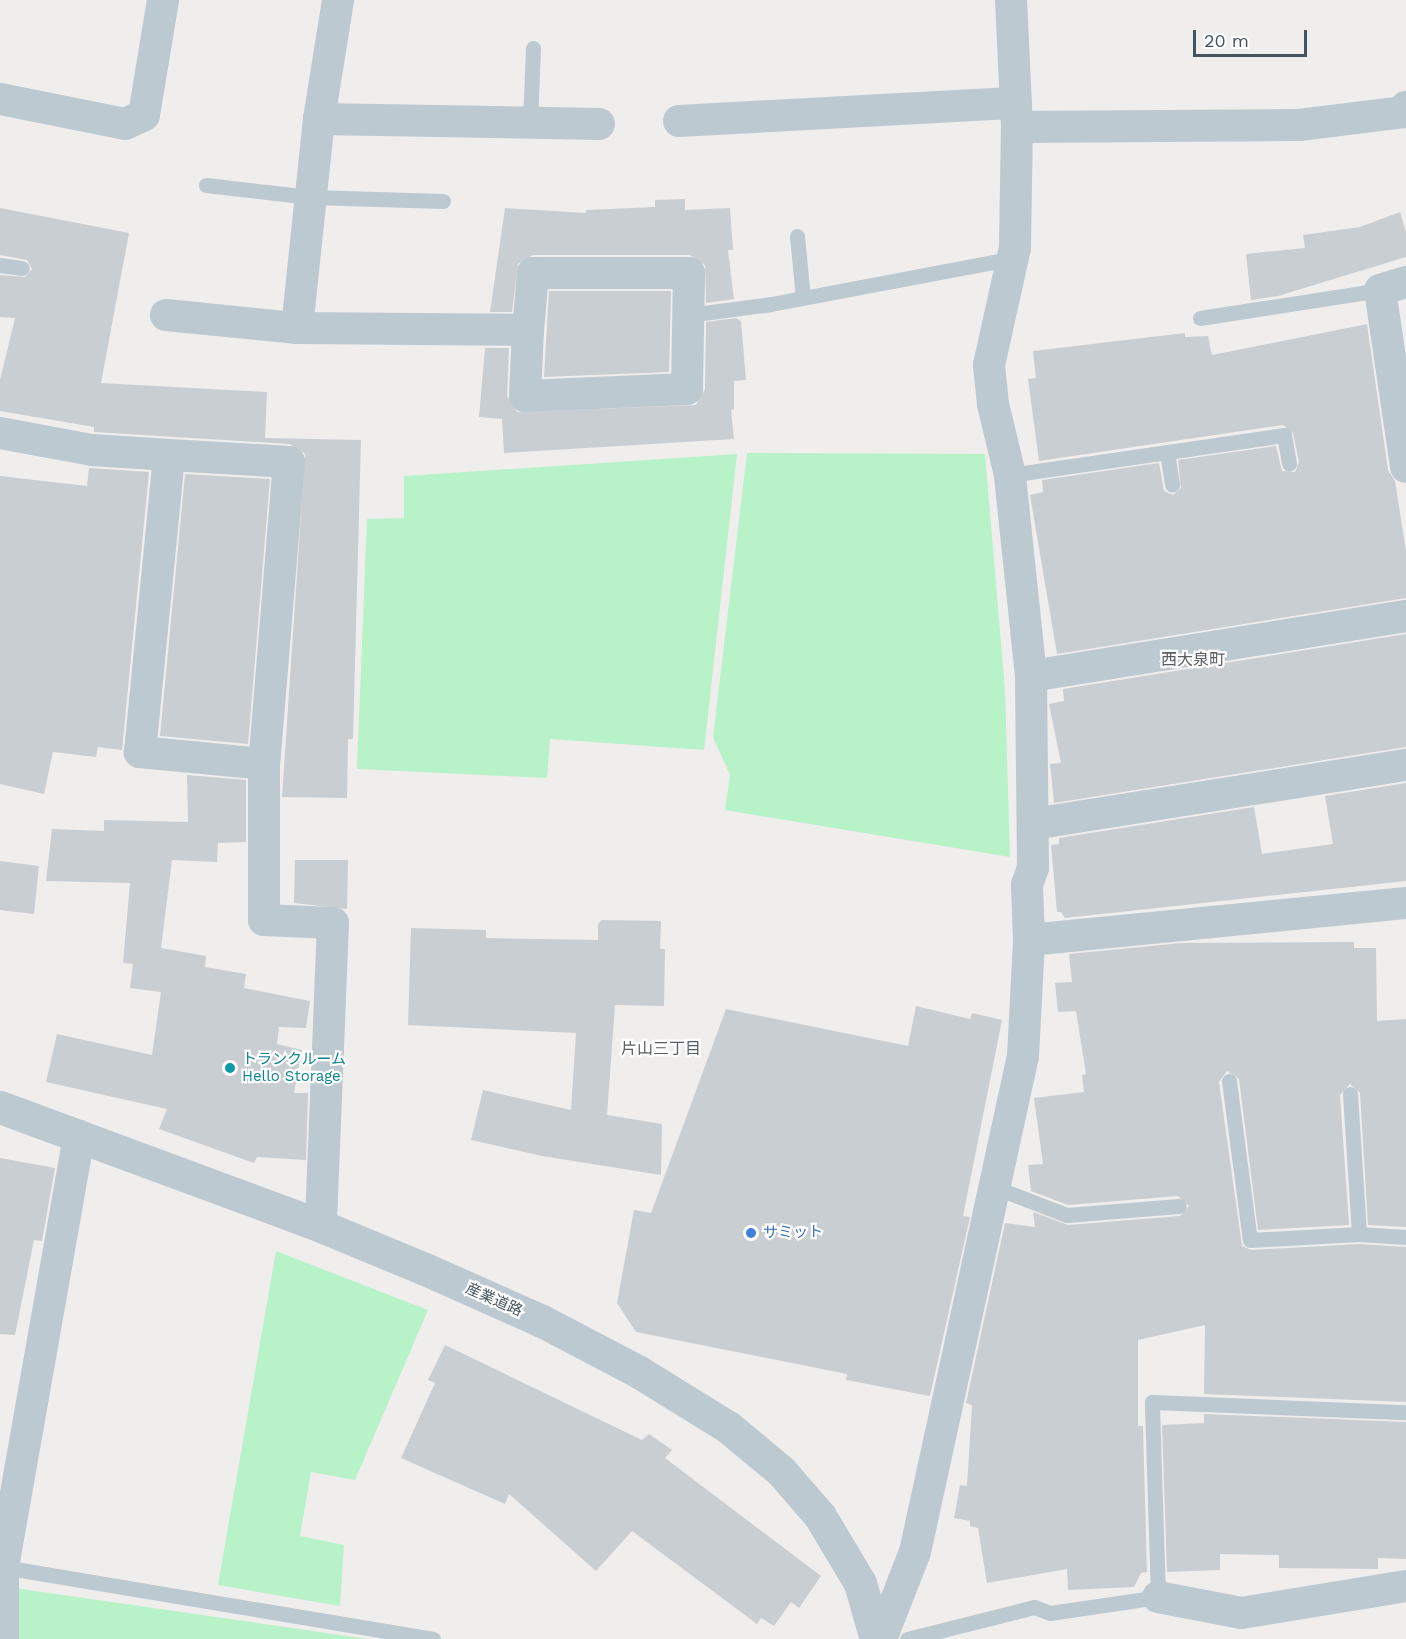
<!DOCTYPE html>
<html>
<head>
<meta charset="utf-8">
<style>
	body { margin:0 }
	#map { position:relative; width:1406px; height:1639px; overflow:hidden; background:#f0eded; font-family:"Work Sans","Noto Sans JP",sans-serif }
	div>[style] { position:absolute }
	.green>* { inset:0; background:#b7f2c9 }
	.building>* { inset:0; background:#c9ced3 }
	.service>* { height:15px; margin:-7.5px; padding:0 7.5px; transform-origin:7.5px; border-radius:7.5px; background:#bcc9d1 }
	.minor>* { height:32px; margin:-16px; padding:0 16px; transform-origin:16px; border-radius:16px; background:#bcc9d1 }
	.tertiary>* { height:33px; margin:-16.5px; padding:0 16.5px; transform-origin:16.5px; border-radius:16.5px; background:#bcc9d1 }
	.dots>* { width:16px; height:16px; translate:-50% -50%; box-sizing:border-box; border:3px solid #fff; border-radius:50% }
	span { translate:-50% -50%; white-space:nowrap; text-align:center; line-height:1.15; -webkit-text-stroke:4.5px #fff; paint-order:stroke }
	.culture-label { font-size:15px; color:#0d838f }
	.left { translate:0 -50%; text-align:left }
	.shop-label { font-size:15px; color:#366cbe }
	.street-label { font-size:15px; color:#44535c }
	.neighbourhood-label { font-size:16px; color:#595e63 }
	.scale { position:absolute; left:1193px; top:30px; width:114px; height:27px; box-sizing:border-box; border:3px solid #44535c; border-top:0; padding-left:8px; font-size:18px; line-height:21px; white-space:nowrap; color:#44535c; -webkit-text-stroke:4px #fff; paint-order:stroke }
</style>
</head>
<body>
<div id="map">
	<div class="green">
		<div style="clip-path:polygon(747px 453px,985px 454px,1005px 690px,1010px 857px,725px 810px,730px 775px,713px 737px)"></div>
		<div style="clip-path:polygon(737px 454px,704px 750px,550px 739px,547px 778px,357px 769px,367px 519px,404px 518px,404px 476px)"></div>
		<div style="clip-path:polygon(276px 1251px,428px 1310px,355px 1480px,311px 1472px,300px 1536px,344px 1545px,340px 1606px,218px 1585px)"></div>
		<div style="clip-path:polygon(14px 1588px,368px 1639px,16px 1639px)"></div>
	</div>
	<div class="building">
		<div style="clip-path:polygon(685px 199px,685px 210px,730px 208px,733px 250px,728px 250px,734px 299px,706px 303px,705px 265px,690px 255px,533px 255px,518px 264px,512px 312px,490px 312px,505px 208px,586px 213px,586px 210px,655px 207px,655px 200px)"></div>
		<div style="clip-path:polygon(0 208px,129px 233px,101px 383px,267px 392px,265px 438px,361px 440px,353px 739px,348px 739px,347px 798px,282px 797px,305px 454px,290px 444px,94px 432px,94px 427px,0 411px,0 380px,15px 318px,0 317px,0 275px,25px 277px,32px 269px,27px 260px,0 255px)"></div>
		<div style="clip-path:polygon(1400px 212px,1406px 232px,1406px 257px,1278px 296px,1251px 300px,1246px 254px,1305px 248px,1303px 235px,1360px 227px)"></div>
		<div style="clip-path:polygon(549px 291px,671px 291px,669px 372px,544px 377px)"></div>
		<div style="clip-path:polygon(736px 318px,741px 321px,746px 380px,734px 381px,734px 409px,731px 410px,734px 439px,504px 453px,502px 419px,479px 417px,485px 348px,509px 348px,507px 396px,517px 412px,696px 405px,705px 389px,706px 322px)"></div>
		<div style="clip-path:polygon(1367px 324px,1388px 470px,1395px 481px,1406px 551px,1406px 598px,1057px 654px,1030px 495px,1043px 492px,1042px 480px,1159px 463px,1164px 491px,1173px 495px,1181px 488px,1178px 460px,1276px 446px,1282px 471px,1295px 472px,1299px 462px,1293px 433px,1283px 425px,1039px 461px,1028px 379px,1036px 378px,1033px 351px,1185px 333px,1185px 337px,1208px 336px,1212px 355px)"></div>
		<div style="clip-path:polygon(89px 468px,149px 472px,122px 750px,98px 747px,96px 757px,53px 752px,44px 794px,0 784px,0 476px,87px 486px)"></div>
		<div style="clip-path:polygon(185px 474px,270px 479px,248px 744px,160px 736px)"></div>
		<div style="clip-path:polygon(1406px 634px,1406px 747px,1054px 803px,1050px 764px,1061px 763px,1049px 704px,1064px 701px,1063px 689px)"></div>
		<div style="clip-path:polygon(187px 775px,246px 780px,246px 842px,218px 843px,217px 862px,172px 860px,161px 948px,206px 956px,205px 967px,246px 974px,244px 988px,310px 1001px,306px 1028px,279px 1027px,277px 1044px,302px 1050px,294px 1093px,308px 1093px,306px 1160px,257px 1157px,254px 1163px,159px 1129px,167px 1109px,46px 1082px,57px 1034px,152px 1055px,161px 992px,130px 988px,133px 964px,123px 963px,130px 883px,46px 881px,52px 829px,104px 831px,104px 820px,188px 822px)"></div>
		<div style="clip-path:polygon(1406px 783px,1406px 881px,1065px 918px,1061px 912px,1057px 912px,1051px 845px,1059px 844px,1059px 838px,1254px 807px,1262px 854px,1333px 844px,1325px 796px)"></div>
		<div style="clip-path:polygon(295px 860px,348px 860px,347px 909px,294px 903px)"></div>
		<div style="clip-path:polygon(0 861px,39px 866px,34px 914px,0 910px)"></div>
		<div style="clip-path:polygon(602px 920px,661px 921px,660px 949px,665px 949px,664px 1006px,615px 1005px,607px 1115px,662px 1124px,661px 1175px,542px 1156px,471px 1140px,483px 1090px,571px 1110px,576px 1033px,408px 1025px,411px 928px,486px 930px,486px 938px,598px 940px,598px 924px)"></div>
		<div style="clip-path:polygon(1354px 942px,1354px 948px,1376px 948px,1377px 1021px,1406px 1019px,1406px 1227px,1368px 1225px,1360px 1093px,1350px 1084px,1340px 1095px,1349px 1225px,1258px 1230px,1239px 1079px,1227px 1071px,1219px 1082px,1242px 1246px,1251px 1250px,1359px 1244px,1406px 1247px,1406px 1402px,1204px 1394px,1205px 1325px,1138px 1340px,1138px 1426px,1143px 1426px,1147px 1572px,1141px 1573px,1134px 1587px,1068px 1590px,1067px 1569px,987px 1583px,978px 1528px,970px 1526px,970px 1521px,954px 1518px,960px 1485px,967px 1486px,972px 1405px,966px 1403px,1005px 1223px,1035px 1227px,1033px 1212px,1068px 1225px,1180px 1216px,1189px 1206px,1178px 1196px,1068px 1205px,1031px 1191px,1028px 1165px,1043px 1164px,1034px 1098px,1084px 1092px,1082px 1075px,1086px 1074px,1076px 1011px,1058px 1012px,1055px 983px,1072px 982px,1069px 954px,1182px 943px)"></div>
		<div style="clip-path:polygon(916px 1006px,970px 1019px,972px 1013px,1002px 1020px,963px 1216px,970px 1217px,930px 1396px,846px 1380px,847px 1374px,636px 1332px,617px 1303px,634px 1210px,651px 1213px,726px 1009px,908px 1046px)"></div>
		<div style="clip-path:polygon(0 1158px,55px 1168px,42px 1241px,34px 1240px,15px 1335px,0 1334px)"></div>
		<div style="clip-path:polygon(445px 1345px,642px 1440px,649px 1434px,672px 1450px,665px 1458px,821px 1576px,799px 1608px,791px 1602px,774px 1626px,761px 1618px,757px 1624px,632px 1531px,596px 1571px,509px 1494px,505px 1504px,401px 1458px,435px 1383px,428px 1380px)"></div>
		<div style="clip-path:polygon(1204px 1414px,1406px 1422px,1406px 1559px,1378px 1558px,1378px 1569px,1279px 1568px,1279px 1555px,1220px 1554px,1220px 1570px,1167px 1572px,1162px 1425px,1204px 1423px)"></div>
	</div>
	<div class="service">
		<div style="left:530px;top:123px;width:75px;rotate:-87.7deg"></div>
		<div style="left:206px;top:185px;width:105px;rotate:6.6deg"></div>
		<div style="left:310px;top:197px;width:133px;rotate:1.7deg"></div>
		<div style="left:797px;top:236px;width:62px;rotate:84.5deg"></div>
		<div style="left:0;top:265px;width:22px;rotate:8deg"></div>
		<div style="left:688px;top:315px;width:84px;rotate:-7.5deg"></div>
		<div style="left:771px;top:304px;width:247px;rotate:-10.7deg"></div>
		<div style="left:1200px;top:318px;width:182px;rotate:-8.8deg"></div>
		<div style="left:1167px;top:452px;width:33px;rotate:81deg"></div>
		<div style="left:1010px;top:475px;width:277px;rotate:-8.3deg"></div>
		<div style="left:1284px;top:435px;width:29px;rotate:80deg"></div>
		<div style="left:1229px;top:1081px;width:160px;rotate:82.5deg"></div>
		<div style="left:1250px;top:1240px;width:109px;rotate:-3.2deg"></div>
		<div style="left:1350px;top:1094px;width:140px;rotate:86.3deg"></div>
		<div style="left:1359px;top:1234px;width:47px;rotate:3.7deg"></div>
		<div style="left:994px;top:1187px;width:78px;rotate:21deg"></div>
		<div style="left:1067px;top:1215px;width:112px;rotate:-4.6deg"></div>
		<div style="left:3px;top:1567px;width:436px;rotate:9.5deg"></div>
		<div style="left:907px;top:1639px;width:131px;rotate:-14.1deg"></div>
		<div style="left:1034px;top:1607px;width:17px;rotate:21deg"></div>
		<div style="left:1050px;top:1613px;width:109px;rotate:-8.4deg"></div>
		<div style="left:1158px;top:1597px;width:195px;rotate:-91.8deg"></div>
		<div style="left:1152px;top:1402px;width:254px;rotate:2.3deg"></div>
	</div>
	<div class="minor">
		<div style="left:0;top:99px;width:127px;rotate:11.3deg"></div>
		<div style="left:125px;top:124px;width:21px;rotate:-25deg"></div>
		<div style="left:144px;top:115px;width:117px;rotate:-80.6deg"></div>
		<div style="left:319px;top:119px;width:280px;rotate:1deg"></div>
		<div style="left:679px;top:121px;width:337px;rotate:-3.1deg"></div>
		<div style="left:1017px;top:127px;width:282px;rotate:-0.4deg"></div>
		<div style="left:1299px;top:125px;width:105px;rotate:-7.1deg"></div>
		<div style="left:1403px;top:112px;width:6px;rotate:-59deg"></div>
		<div style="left:1406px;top:282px;width:27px;rotate:163deg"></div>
		<div style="left:1380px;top:290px;width:179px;rotate:81.6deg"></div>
		<div style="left:166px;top:315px;width:132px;rotate:5.7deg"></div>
		<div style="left:297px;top:328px;width:231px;rotate:0.5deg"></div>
		<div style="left:528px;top:330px;width:66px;rotate:92.6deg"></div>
		<div style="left:525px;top:396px;width:162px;rotate:-2.5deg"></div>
		<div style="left:687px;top:389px;width:116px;rotate:-89deg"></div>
		<div style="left:689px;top:273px;width:156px;rotate:180deg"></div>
		<div style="left:533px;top:273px;width:57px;rotate:95deg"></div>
		<div style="left:297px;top:328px;width:210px;rotate:-84deg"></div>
		<div style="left:319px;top:119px;width:121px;rotate:-80.9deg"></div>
		<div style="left:0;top:433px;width:94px;rotate:10.5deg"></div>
		<div style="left:92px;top:450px;width:77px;rotate:3.7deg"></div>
		<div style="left:1031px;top:676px;width:380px;rotate:-9.1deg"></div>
		<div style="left:264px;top:764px;width:125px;rotate:-174.5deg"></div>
		<div style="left:140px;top:752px;width:298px;rotate:-84.4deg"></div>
		<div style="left:169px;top:455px;width:120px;rotate:3.3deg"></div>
		<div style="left:289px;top:462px;width:303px;rotate:94.7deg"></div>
		<div style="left:264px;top:764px;width:156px;rotate:90deg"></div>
		<div style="left:264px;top:920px;width:69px;rotate:2.5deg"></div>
		<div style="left:333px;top:923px;width:303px;rotate:92.3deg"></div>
		<div style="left:1033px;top:824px;width:378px;rotate:-9deg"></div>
		<div style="left:1029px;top:940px;width:379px;rotate:-5.6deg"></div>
		<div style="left:1158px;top:1597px;width:85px;rotate:10.9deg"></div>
		<div style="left:1241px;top:1613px;width:167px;rotate:-9.3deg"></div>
		<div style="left:3px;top:1639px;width:72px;rotate:-90deg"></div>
		<div style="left:3px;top:1567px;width:438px;rotate:-80deg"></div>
		<div style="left:881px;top:1639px;width:93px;rotate:-68.7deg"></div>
		<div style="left:915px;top:1552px;width:508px;rotate:-77.72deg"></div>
		<div style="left:1023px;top:1056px;width:116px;rotate:-87deg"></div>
		<div style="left:1029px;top:940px;width:55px;rotate:-92.1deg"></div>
		<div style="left:1027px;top:885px;width:18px;rotate:-71deg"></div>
		<div style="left:1033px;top:868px;width:192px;rotate:-90.6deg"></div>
		<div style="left:1031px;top:676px;width:202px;rotate:-96deg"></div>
		<div style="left:1010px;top:475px;width:73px;rotate:-103.5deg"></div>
		<div style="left:993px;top:404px;width:39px;rotate:-96deg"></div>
		<div style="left:989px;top:365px;width:120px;rotate:-77.5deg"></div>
		<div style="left:1015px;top:248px;width:121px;rotate:-89.1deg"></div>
		<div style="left:1017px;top:127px;width:127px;rotate:-92.7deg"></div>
	</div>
	<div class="tertiary">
		<div style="left:0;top:1107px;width:342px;rotate:20.3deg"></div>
		<div style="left:321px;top:1226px;width:113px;rotate:22.5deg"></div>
		<div style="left:425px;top:1269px;width:128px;rotate:24deg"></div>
		<div style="left:542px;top:1321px;width:110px;rotate:27.7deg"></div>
		<div style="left:639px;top:1372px;width:105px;rotate:31.7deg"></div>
		<div style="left:728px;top:1427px;width:69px;rotate:39.7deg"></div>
		<div style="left:781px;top:1471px;width:60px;rotate:49.1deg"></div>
		<div style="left:820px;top:1516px;width:78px;rotate:59.2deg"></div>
		<div style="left:860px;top:1583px;width:58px;rotate:74.1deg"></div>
	</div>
	<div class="dots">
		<div style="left:230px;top:1068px;background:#0f9aa8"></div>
		<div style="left:751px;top:1233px;background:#3f7fe0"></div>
	</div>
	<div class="culture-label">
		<span class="left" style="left:242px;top:1068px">トランクルーム<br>Hello Storage</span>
	</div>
	<div class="shop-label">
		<span class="left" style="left:763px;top:1233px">サミット</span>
	</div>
	<div class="street-label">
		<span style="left:494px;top:1300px;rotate:24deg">産業道路</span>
	</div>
	<div class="neighbourhood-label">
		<span style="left:1193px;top:660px">西大泉町</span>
		<span style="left:661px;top:1049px">片山三丁目</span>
	</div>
	<div class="scale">20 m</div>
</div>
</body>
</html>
